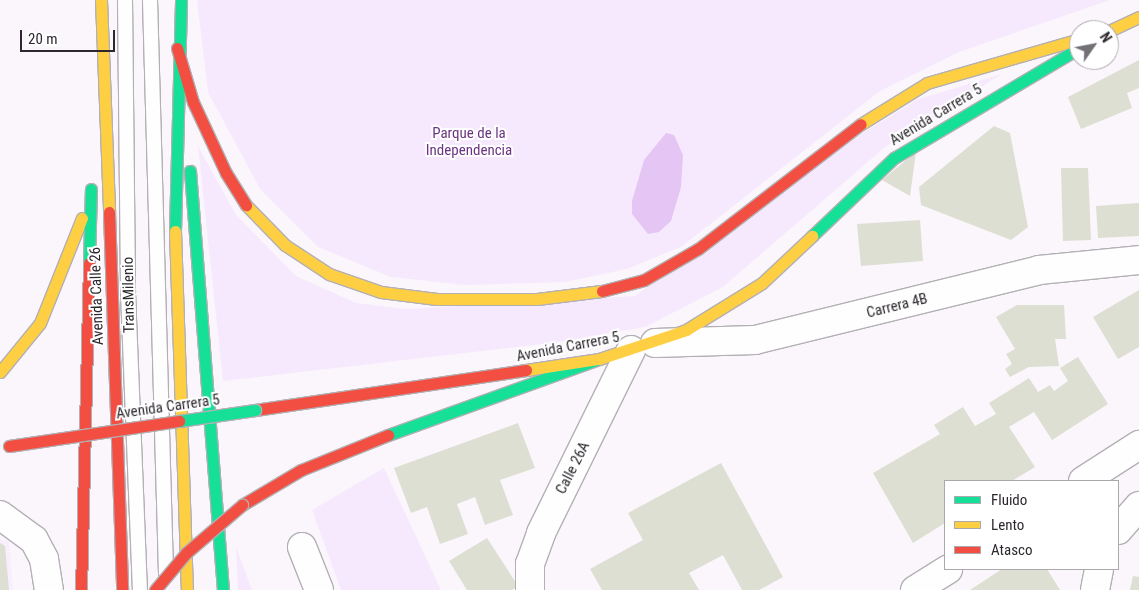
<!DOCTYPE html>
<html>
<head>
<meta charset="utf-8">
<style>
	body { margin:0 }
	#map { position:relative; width:1139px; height:590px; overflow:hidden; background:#faf6fc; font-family:"Roboto Condensed",sans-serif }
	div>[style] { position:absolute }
	.built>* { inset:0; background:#f8eefd }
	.green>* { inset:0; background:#f7e9fd }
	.water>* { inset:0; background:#e4c5f4 }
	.building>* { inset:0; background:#dddfd3 }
	.roads { filter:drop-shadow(1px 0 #b3b0b4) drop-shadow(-1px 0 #b3b0b4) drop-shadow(0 1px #b3b0b4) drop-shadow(0 -1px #b3b0b4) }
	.lane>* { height:14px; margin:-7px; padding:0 7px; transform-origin:7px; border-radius:7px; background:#fefeff }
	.street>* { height:28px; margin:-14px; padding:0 14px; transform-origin:14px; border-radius:14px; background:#fefeff }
	.fast>* { height:11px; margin:-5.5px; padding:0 5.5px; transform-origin:5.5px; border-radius:5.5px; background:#16e098 }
	.slow>* { height:11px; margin:-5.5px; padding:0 5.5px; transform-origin:5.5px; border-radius:5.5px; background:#ffcf43 }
	.jam>* { height:11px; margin:-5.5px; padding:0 5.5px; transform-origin:5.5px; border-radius:5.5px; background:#f24e42 }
	.bridges { filter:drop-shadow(1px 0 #b3b0b4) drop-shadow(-1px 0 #b3b0b4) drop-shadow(0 1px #b3b0b4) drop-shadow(0 -1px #b3b0b4) }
	.fast-bridge>* { height:11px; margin:-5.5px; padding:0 5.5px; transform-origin:5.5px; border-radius:5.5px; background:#16e098 }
	.jam-bridge>* { height:11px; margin:-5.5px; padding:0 5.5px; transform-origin:5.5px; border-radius:5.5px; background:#f24e42 }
	span { translate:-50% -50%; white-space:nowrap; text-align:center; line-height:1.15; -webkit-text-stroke:4px #fff; paint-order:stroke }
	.street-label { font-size:15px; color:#2c282e }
	.park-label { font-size:15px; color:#6a3580 }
	.legend { position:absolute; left:944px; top:480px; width:175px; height:90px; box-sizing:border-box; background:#fff; border:1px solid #aba9ab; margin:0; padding:6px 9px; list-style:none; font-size:15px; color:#2c282e }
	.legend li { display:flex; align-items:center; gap:10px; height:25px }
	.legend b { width:25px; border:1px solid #aba9ab }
	.north { position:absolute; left:1069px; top:20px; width:50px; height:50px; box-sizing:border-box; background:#fff; border:1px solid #aba9ab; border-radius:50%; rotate:57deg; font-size:14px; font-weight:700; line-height:20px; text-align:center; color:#2c282e }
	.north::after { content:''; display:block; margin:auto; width:18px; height:22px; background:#747076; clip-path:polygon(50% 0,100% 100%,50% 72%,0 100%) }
	.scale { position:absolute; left:20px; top:30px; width:95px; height:22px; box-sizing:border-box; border:2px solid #2c282e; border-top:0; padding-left:6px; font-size:15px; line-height:18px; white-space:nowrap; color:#2c282e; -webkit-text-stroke:4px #fff; paint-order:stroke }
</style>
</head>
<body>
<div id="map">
	<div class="built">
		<div style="clip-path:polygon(0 540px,9px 540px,13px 590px,0 590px)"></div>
	</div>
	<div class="green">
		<div style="clip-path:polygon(197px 0,1110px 0,959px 52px,880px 91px,681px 247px,627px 269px,565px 282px,465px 285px,391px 277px,318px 247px,260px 189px,208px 92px)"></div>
		<div style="clip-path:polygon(1002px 74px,884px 148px,723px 287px,645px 327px,551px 343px,223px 381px,198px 146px,236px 215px,296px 276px,356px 303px,406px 309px,635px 296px,837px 149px,918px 99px)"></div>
		<div style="clip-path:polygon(384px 468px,441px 590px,341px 590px,312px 510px)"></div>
		<div style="clip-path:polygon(236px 547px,252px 590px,238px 590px)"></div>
	</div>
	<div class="water">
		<div style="clip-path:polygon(666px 133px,674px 135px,683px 155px,681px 187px,671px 221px,659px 232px,648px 234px,632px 214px,632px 201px,644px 160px)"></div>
	</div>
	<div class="building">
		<div style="clip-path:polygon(1139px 60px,1139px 88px,1127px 93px,1132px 108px,1081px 129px,1068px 97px)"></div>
		<div style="clip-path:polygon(994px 126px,1010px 133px,1028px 227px,1011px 240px,921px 205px,919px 187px)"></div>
		<div style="clip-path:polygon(916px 152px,910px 196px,882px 180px)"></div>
		<div style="clip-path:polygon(1061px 168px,1088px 168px,1091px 240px,1063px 241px)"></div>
		<div style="clip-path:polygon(1139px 203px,1139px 236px,1098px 238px,1096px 206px)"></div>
		<div style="clip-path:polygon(920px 220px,923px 261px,861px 266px,857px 224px)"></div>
		<div style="clip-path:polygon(1139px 290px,1139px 347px,1118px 359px,1093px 317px)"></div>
		<div style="clip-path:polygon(1017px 305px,1064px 305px,1066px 339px,1055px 339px,1059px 366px,1029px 367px,1010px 377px,1005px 369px,1012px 364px,1006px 354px,1015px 349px,996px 317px)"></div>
		<div style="clip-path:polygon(1078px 357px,1108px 404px,1052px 440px,1034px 412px,1009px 427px,1035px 467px,1012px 481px,945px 481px,945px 523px,913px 543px,873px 473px,940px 434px,934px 425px,963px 407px,975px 426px,996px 414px,989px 403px,1029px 378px,1038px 392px,1050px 385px,1054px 391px,1068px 381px,1060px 368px)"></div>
		<div style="clip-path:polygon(518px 423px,535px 468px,500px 480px,513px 515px,485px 525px,475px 497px,457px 504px,468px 534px,440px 544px,427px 507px,411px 513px,394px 468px)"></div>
		<div style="clip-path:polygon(721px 463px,783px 577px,759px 590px,742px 590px,723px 555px,689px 573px,699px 590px,602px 590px,590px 569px,643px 540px,628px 513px)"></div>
		<div style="clip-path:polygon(487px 538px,518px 586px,512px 590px,467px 590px,449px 561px)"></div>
		<div style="clip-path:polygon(0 543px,5px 546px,9px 590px,0 590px)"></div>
		<div style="clip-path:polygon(1002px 569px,1047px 569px,1060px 590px,970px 590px)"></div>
		<div style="clip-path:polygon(1133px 576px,1139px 577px,1139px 590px,1130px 590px)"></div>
	</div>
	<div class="roads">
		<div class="lane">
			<div style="left:125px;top:0;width:293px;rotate:89.4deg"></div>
			<div style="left:128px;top:293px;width:297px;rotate:87.7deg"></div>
			<div style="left:150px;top:0;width:574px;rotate:88.4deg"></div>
		</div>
		<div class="street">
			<div style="left:655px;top:343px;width:100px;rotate:-1.7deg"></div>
			<div style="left:755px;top:340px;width:292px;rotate:-13.8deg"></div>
			<div style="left:1039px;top:270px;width:100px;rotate:-5.7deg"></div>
			<div style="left:1083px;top:481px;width:67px;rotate:-32.7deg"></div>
			<div style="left:0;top:515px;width:42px;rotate:36.3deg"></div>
			<div style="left:34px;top:540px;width:21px;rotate:62deg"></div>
			<div style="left:44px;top:559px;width:31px;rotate:81deg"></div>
			<div style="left:1118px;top:530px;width:32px;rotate:-49deg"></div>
			<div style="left:302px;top:547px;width:46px;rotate:68.4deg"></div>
			<div style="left:530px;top:590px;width:26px;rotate:-90deg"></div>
			<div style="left:530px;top:564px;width:33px;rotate:-70deg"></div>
			<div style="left:541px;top:533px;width:204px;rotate:-63.8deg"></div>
			<div style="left:915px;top:590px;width:39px;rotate:-32deg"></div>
			<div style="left:1095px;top:590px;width:21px;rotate:-79deg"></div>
		</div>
		<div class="fast">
			<div style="left:190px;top:171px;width:420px;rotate:85.5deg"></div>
			<div style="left:175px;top:231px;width:231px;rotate:-88.5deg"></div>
			<div style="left:812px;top:236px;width:113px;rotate:-43.6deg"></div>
			<div style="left:894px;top:158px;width:215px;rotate:-30.7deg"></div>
			<div style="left:89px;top:263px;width:74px;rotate:-88.5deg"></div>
			<div style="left:388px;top:435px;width:224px;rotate:-19.8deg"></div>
		</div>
		<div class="slow">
			<div style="left:101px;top:0;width:212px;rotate:87.8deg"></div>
			<div style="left:1109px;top:31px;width:33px;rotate:-25deg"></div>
			<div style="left:861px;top:124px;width:78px;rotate:-31.8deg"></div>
			<div style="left:927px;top:83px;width:158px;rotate:-16.1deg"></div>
			<div style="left:246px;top:205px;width:56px;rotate:45.7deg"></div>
			<div style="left:285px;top:245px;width:53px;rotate:33.4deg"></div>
			<div style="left:329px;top:274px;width:55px;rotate:19.1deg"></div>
			<div style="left:381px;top:292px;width:56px;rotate:7.1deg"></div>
			<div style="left:437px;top:299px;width:100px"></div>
			<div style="left:537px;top:299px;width:65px;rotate:-7deg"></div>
			<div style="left:175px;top:231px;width:359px;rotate:88.1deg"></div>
			<div style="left:526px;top:370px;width:74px;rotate:-8.6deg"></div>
			<div style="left:599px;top:359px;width:92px;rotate:-18.4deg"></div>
			<div style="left:686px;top:330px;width:89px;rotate:-31.7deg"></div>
			<div style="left:762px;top:283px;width:69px;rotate:-43.2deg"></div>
			<div style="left:0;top:372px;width:63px;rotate:-50.8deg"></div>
			<div style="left:40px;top:323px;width:113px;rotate:-68.2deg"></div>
		</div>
		<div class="jam">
			<div style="left:177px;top:48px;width:56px;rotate:73.5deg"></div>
			<div style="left:193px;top:102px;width:78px;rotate:65.1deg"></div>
			<div style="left:226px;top:173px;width:38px;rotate:58deg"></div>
			<div style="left:109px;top:212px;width:378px;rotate:88deg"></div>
			<div style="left:602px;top:291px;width:43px;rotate:-14.7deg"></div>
			<div style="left:644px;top:280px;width:62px;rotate:-29.9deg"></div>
			<div style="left:698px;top:249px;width:205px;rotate:-37.5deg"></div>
			<div style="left:255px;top:410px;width:274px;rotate:-8.4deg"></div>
			<div style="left:242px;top:505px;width:69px;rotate:-30.7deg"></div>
			<div style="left:301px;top:470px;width:94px;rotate:-21.9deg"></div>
			<div style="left:81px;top:590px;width:327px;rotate:-88.6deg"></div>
		</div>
	</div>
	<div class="bridges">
		<div class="fast-bridge">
			<div style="left:179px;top:421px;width:77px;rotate:-8.2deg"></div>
		</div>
		<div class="jam-bridge">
			<div style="left:9px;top:446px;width:172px;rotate:-8.4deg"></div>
			<div style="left:155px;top:590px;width:48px;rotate:-50deg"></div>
			<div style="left:186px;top:553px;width:74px;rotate:-40.6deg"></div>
		</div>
	</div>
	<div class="street-label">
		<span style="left:936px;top:115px;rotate:-31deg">Avenida Carrera 5</span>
		<span style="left:129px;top:295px;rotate:-91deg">TransMilenio</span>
		<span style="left:97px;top:296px;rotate:-92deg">Avenida Calle 26</span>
		<span style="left:897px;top:306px;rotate:-14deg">Carrera 4B</span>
		<span style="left:568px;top:347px;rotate:-11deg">Avenida Carrera 5</span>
		<span style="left:168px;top:407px;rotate:-8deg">Avenida Carrera 5</span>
		<span style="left:573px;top:468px;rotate:-63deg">Calle 26A</span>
	</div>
	<div class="park-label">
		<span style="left:469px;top:142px">Parque de la<br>Independencia</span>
	</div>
	<ul class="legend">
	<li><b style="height:6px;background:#16e098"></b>Fluido</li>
	<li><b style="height:6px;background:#ffcf43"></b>Lento</li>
	<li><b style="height:6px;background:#f24e42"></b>Atasco</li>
	</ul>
	<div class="north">N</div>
	<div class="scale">20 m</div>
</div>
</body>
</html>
